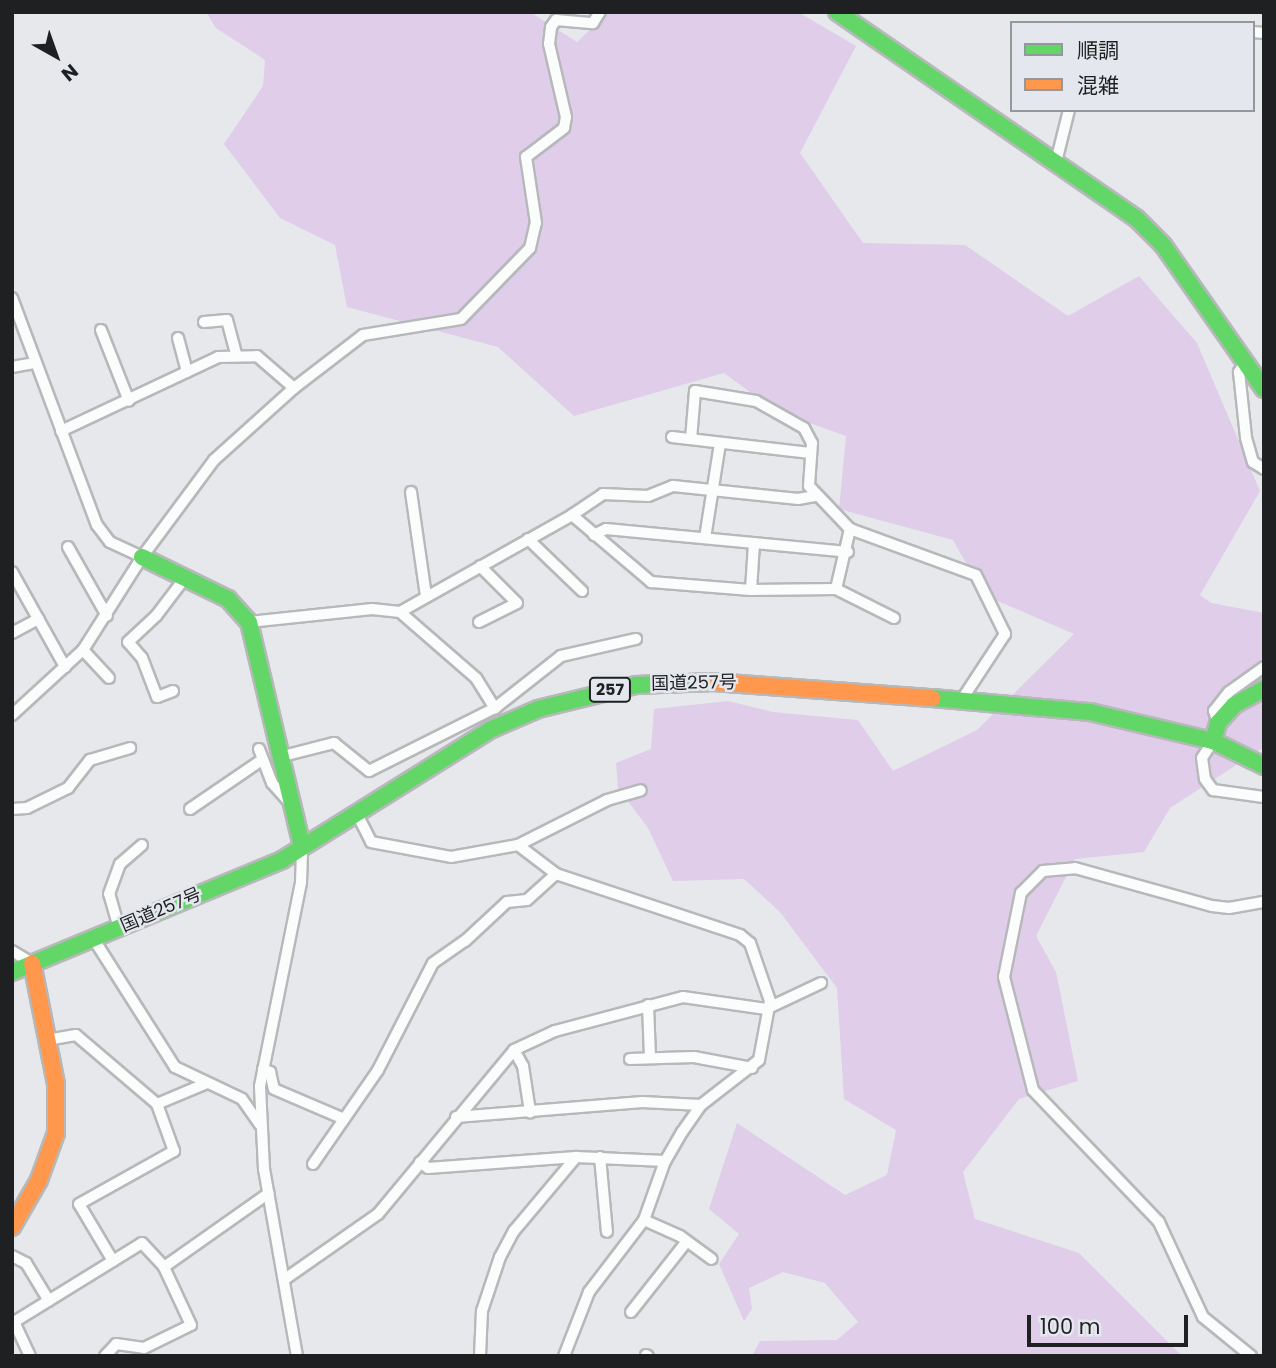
<!DOCTYPE html>
<html>
<head>
<meta charset="utf-8">
<style>
	body { margin:0 }
	#map { position:relative; width:1276px; height:1368px; overflow:hidden; background:#e7e8ec; font-family:Poppins,"Noto Sans JP",sans-serif }
	div>[style] { position:absolute }
	.green>* { inset:0; background:#dfcdea }
	.roads { filter:drop-shadow(2px 0 #b7b8ba) drop-shadow(-2px 0 #b7b8ba) drop-shadow(0 2px #b7b8ba) drop-shadow(0 -2px #b7b8ba) }
	.street>* { height:10px; margin:-5px; padding:0 5px; transform-origin:5px; border-radius:5px; background:#fbfcfc }
	.fast>* { height:16px; margin:-8px; padding:0 8px; transform-origin:8px; border-radius:8px; background:#63d668 }
	.slow>* { height:16px; margin:-8px; padding:0 8px; transform-origin:8px; border-radius:8px; background:#ff974d }
	span { translate:-50% -50%; white-space:nowrap; text-align:center; line-height:1.15; -webkit-text-stroke:5px #e5e7ee; paint-order:stroke }
	.shield-label span { padding:2px 5px; background:#e5e7ee; border:2px solid; border-radius:5px; -webkit-text-stroke-width:0 }
	.shield-label { font-size:16px; color:#1f2022; font-weight:700 }
	.street-label { font-size:18px; color:#1f2022 }
	.frame { position:absolute; inset:0; border:14px solid #1f2022; pointer-events:none }
	.legend { position:absolute; left:1010px; top:21px; width:245px; height:91px; box-sizing:border-box; background:#e5e7ee; border:2px solid #96979c; margin:0; padding:9px 12px; list-style:none; font-size:21px; color:#1f2022 }
	.legend li { display:flex; align-items:center; gap:14px; height:35px }
	.legend b { width:35px; border:2px solid #96979c }
	.north { position:absolute; left:21px; top:21px; width:70px; height:70px; -webkit-text-stroke:5px #e5e7ee; paint-order:stroke; rotate:140deg; font-size:19px; font-weight:700; line-height:28px; text-align:center; color:#1f2022 }
	.north::after { content:''; display:block; margin:auto; width:24px; height:32px; background:#1f2022; clip-path:polygon(50% 0,100% 100%,50% 72%,0 100%) }
	.scale { position:absolute; left:1027px; top:1315px; width:161px; height:32px; box-sizing:border-box; border:4px solid #1f2022; border-top:0; padding-left:9px; font-size:21px; line-height:24px; white-space:nowrap; color:#1f2022; -webkit-text-stroke:5px #e5e7ee; paint-order:stroke }
</style>
</head>
<body>
<div id="map">
	<div class="green">
		<div style="clip-path:polygon(206px 12px,530px 12px,577px 42px,609px 12px,798px 12px,856px 46px,800px 153px,863px 243px,965px 245px,1068px 316px,1139px 276px,1197px 343px,1260px 491px,1200px 595px,1211px 603px,1264px 613px,1264px 747px,1170px 808px,1144px 852px,1075px 859px,1036px 936px,1056px 972px,1078px 1081px,1019px 1099px,963px 1172px,975px 1219px,1079px 1253px,1182px 1356px,752px 1356px,760px 1341px,837px 1340px,858px 1322px,825px 1283px,783px 1272px,749px 1288px,752px 1309px,744px 1321px,719px 1264px,739px 1234px,709px 1209px,737px 1123px,845px 1195px,887px 1175px,896px 1130px,844px 1099px,837px 988px,780px 912px,744px 879px,673px 881px,648px 828px,618px 788px,616px 763px,651px 749px,654px 709px,728px 701px,773px 712px,858px 720px,893px 771px,977px 730px,1074px 634px,984px 595px,953px 540px,839px 509px,846px 436px,776px 411px,724px 373px,574px 416px,498px 347px,347px 307px,335px 245px,280px 218px,224px 144px,263px 86px,265px 60px,216px 28px)"></div>
	</div>
	<div class="roads">
		<div class="street">
			<div style="left:1253px;top:32px;width:11px;rotate:5deg"></div>
			<div style="left:1056px;top:162px;width:54px;rotate:-76deg"></div>
			<div style="left:12px;top:298px;width:242px;rotate:69.5deg"></div>
			<div style="left:97px;top:525px;width:21px;rotate:53deg"></div>
			<div style="left:110px;top:542px;width:35px;rotate:25deg"></div>
			<div style="left:204px;top:322px;width:23px;rotate:-5deg"></div>
			<div style="left:227px;top:320px;width:35px;rotate:75deg"></div>
			<div style="left:101px;top:330px;width:76px;rotate:68.5deg"></div>
			<div style="left:178px;top:338px;width:35px;rotate:75deg"></div>
			<div style="left:1245px;top:362px;width:12px;rotate:121deg"></div>
			<div style="left:1239px;top:372px;width:66px;rotate:83.9deg"></div>
			<div style="left:1246px;top:438px;width:25px;rotate:74deg"></div>
			<div style="left:1253px;top:462px;width:13px;rotate:32deg"></div>
			<div style="left:12px;top:367px;width:22px;rotate:-10deg"></div>
			<div style="left:61px;top:431px;width:174px;rotate:-25.2deg"></div>
			<div style="left:218px;top:357px;width:39px;rotate:-1deg"></div>
			<div style="left:257px;top:356px;width:49px;rotate:40.9deg"></div>
			<div style="left:672px;top:437px;width:139px;rotate:6.6deg"></div>
			<div style="left:691px;top:439px;width:48px;rotate:-85.2deg"></div>
			<div style="left:695px;top:391px;width:62px;rotate:9.3deg"></div>
			<div style="left:756px;top:401px;width:55px;rotate:29.4deg"></div>
			<div style="left:804px;top:428px;width:17px;rotate:62deg"></div>
			<div style="left:812px;top:443px;width:43px;rotate:94deg"></div>
			<div style="left:809px;top:486px;width:59px;rotate:46.4deg"></div>
			<div style="left:850px;top:529px;width:134px;rotate:20.1deg"></div>
			<div style="left:976px;top:575px;width:66px;rotate:63.8deg"></div>
			<div style="left:1005px;top:634px;width:77px;rotate:123.3deg"></div>
			<div style="left:411px;top:492px;width:105px;rotate:81.8deg"></div>
			<div style="left:572px;top:515px;width:104px;rotate:40.3deg"></div>
			<div style="left:651px;top:582px;width:100px;rotate:4.6deg"></div>
			<div style="left:751px;top:590px;width:85px;rotate:-0.7deg"></div>
			<div style="left:836px;top:589px;width:62px;rotate:-76.9deg"></div>
			<div style="left:594px;top:535px;width:13px;rotate:-27deg"></div>
			<div style="left:606px;top:529px;width:243px;rotate:5.4deg"></div>
			<div style="left:705px;top:538px;width:96px;rotate:-81deg"></div>
			<div style="left:528px;top:539px;width:75px;rotate:43.9deg"></div>
			<div style="left:68px;top:547px;width:79px;rotate:60.5deg"></div>
			<div style="left:12px;top:572px;width:109px;rotate:60.8deg"></div>
			<div style="left:836px;top:589px;width:65px;rotate:26.6deg"></div>
			<div style="left:751px;top:590px;width:47px;rotate:-86.3deg"></div>
			<div style="left:400px;top:612px;width:197px;rotate:-29.4deg"></div>
			<div style="left:572px;top:515px;width:37px;rotate:-34deg"></div>
			<div style="left:603px;top:494px;width:45px;rotate:2.5deg"></div>
			<div style="left:648px;top:496px;width:27px;rotate:-22deg"></div>
			<div style="left:673px;top:486px;width:126px;rotate:5.9deg"></div>
			<div style="left:798px;top:499px;width:17px;rotate:-10deg"></div>
			<div style="left:249px;top:622px;width:124px;rotate:-6deg"></div>
			<div style="left:372px;top:609px;width:28px;rotate:6deg"></div>
			<div style="left:400px;top:612px;width:101px;rotate:41deg"></div>
			<div style="left:476px;top:678px;width:36px;rotate:58deg"></div>
			<div style="left:479px;top:622px;width:42px;rotate:-26.6deg"></div>
			<div style="left:517px;top:603px;width:52px;rotate:-135deg"></div>
			<div style="left:12px;top:633px;width:30px;rotate:-28deg"></div>
			<div style="left:83px;top:650px;width:38px;rotate:47deg"></div>
			<div style="left:173px;top:691px;width:17px;rotate:159deg"></div>
			<div style="left:157px;top:697px;width:42px;rotate:-111deg"></div>
			<div style="left:142px;top:658px;width:21px;rotate:-131deg"></div>
			<div style="left:128px;top:642px;width:38px;rotate:-43deg"></div>
			<div style="left:156px;top:616px;width:48px;rotate:-52.7deg"></div>
			<div style="left:12px;top:715px;width:96px;rotate:-42.5deg"></div>
			<div style="left:83px;top:650px;width:110px;rotate:-57.6deg"></div>
			<div style="left:142px;top:557px;width:121px;rotate:-53.4deg"></div>
			<div style="left:214px;top:460px;width:108px;rotate:-42deg"></div>
			<div style="left:294px;top:388px;width:87px;rotate:-37.5deg"></div>
			<div style="left:363px;top:335px;width:99px;rotate:-9.3deg"></div>
			<div style="left:461px;top:319px;width:99px;rotate:-45.8deg"></div>
			<div style="left:530px;top:248px;width:26px;rotate:-77deg"></div>
			<div style="left:536px;top:223px;width:67px;rotate:-98.6deg"></div>
			<div style="left:526px;top:157px;width:48px;rotate:-37.3deg"></div>
			<div style="left:564px;top:128px;width:11px;rotate:-80deg"></div>
			<div style="left:566px;top:117px;width:75px;rotate:-103.1deg"></div>
			<div style="left:549px;top:44px;width:17px;rotate:-83deg"></div>
			<div style="left:551px;top:27px;width:9px;rotate:-54deg"></div>
			<div style="left:556px;top:20px;width:37px;rotate:5deg"></div>
			<div style="left:593px;top:23px;width:13px;rotate:-58deg"></div>
			<div style="left:1218px;top:723px;width:13px;rotate:-108deg"></div>
			<div style="left:1214px;top:711px;width:24px;rotate:-52deg"></div>
			<div style="left:1229px;top:692px;width:43px;rotate:-35.5deg"></div>
			<div style="left:1213px;top:741px;width:20px;rotate:123deg"></div>
			<div style="left:1202px;top:758px;width:21px;rotate:82deg"></div>
			<div style="left:1205px;top:779px;width:14px;rotate:54deg"></div>
			<div style="left:1213px;top:790px;width:51px;rotate:7.8deg"></div>
			<div style="left:259px;top:749px;width:36px;rotate:69deg"></div>
			<div style="left:272px;top:783px;width:30px;rotate:48deg"></div>
			<div style="left:283px;top:756px;width:53px;rotate:-14.3deg"></div>
			<div style="left:334px;top:743px;width:45px;rotate:38.7deg"></div>
			<div style="left:369px;top:771px;width:141px;rotate:-26.6deg"></div>
			<div style="left:495px;top:708px;width:84px;rotate:-38.2deg"></div>
			<div style="left:561px;top:656px;width:77px;rotate:-12.8deg"></div>
			<div style="left:12px;top:809px;width:15px;rotate:-4deg"></div>
			<div style="left:27px;top:808px;width:46px;rotate:-26deg"></div>
			<div style="left:68px;top:788px;width:36px;rotate:-52deg"></div>
			<div style="left:90px;top:760px;width:42px;rotate:-16.7deg"></div>
			<div style="left:190px;top:809px;width:88px;rotate:-34.4deg"></div>
			<div style="left:357px;top:814px;width:31px;rotate:63deg"></div>
			<div style="left:371px;top:842px;width:81px;rotate:10.6deg"></div>
			<div style="left:451px;top:857px;width:68px;rotate:-10.2deg"></div>
			<div style="left:518px;top:845px;width:48px;rotate:37.3deg"></div>
			<div style="left:556px;top:874px;width:194px;rotate:18.3deg"></div>
			<div style="left:740px;top:935px;width:13px;rotate:39deg"></div>
			<div style="left:750px;top:943px;width:61px;rotate:71deg"></div>
			<div style="left:770px;top:1001px;width:60px;rotate:100.6deg"></div>
			<div style="left:759px;top:1060px;width:73px;rotate:142.2deg"></div>
			<div style="left:701px;top:1105px;width:33px;rotate:125deg"></div>
			<div style="left:682px;top:1132px;width:34px;rotate:120deg"></div>
			<div style="left:665px;top:1161px;width:63px;rotate:109.6deg"></div>
			<div style="left:644px;top:1220px;width:91px;rotate:127.4deg"></div>
			<div style="left:589px;top:1292px;width:69px;rotate:111.3deg"></div>
			<div style="left:518px;top:845px;width:100px;rotate:-26.8deg"></div>
			<div style="left:607px;top:800px;width:35px;rotate:-16deg"></div>
			<div style="left:119px;top:928px;width:35px;rotate:-106deg"></div>
			<div style="left:109px;top:894px;width:32px;rotate:-70deg"></div>
			<div style="left:120px;top:864px;width:29px;rotate:-41deg"></div>
			<div style="left:93px;top:938px;width:153px;rotate:57.6deg"></div>
			<div style="left:175px;top:1067px;width:74px;rotate:25.5deg"></div>
			<div style="left:242px;top:1099px;width:32px;rotate:55deg"></div>
			<div style="left:12px;top:951px;width:23px;rotate:31deg"></div>
			<div style="left:648px;top:1005px;width:53px;rotate:87.8deg"></div>
			<div style="left:47px;top:1040px;width:29px;rotate:-10deg"></div>
			<div style="left:76px;top:1035px;width:106px;rotate:40.4deg"></div>
			<div style="left:514px;top:1050px;width:18px;rotate:61deg"></div>
			<div style="left:523px;top:1066px;width:47px;rotate:81.3deg"></div>
			<div style="left:630px;top:1059px;width:64px;rotate:-1.8deg"></div>
			<div style="left:694px;top:1057px;width:59px;rotate:10.7deg"></div>
			<div style="left:263px;top:1069px;width:8px;rotate:23deg"></div>
			<div style="left:270px;top:1072px;width:17px;rotate:77deg"></div>
			<div style="left:274px;top:1089px;width:76px;rotate:23.2deg"></div>
			<div style="left:456px;top:1117px;width:187px;rotate:-4.6deg"></div>
			<div style="left:642px;top:1102px;width:59px;rotate:2.9deg"></div>
			<div style="left:600px;top:1157px;width:75px;rotate:84.7deg"></div>
			<div style="left:420px;top:1162px;width:10px;rotate:37deg"></div>
			<div style="left:428px;top:1168px;width:148px;rotate:-4.3deg"></div>
			<div style="left:576px;top:1157px;width:89px;rotate:2.6deg"></div>
			<div style="left:313px;top:1164px;width:114px;rotate:-55.3deg"></div>
			<div style="left:378px;top:1070px;width:120px;rotate:-62.8deg"></div>
			<div style="left:433px;top:963px;width:39px;rotate:-35deg"></div>
			<div style="left:465px;top:941px;width:57px;rotate:-42.9deg"></div>
			<div style="left:507px;top:902px;width:20px;rotate:-6deg"></div>
			<div style="left:527px;top:900px;width:39px;rotate:-42deg"></div>
			<div style="left:644px;top:1220px;width:39px;rotate:24deg"></div>
			<div style="left:680px;top:1236px;width:39px;rotate:36deg"></div>
			<div style="left:12px;top:1256px;width:16px;rotate:27deg"></div>
			<div style="left:26px;top:1263px;width:44px;rotate:58.8deg"></div>
			<div style="left:113px;top:1261px;width:66px;rotate:-120.8deg"></div>
			<div style="left:79px;top:1204px;width:109px;rotate:-29.2deg"></div>
			<div style="left:174px;top:1151px;width:50px;rotate:-109.9deg"></div>
			<div style="left:157px;top:1104px;width:54px;rotate:-22.8deg"></div>
			<div style="left:285px;top:1279px;width:113px;rotate:-35deg"></div>
			<div style="left:378px;top:1214px;width:213px;rotate:-50.3deg"></div>
			<div style="left:514px;top:1050px;width:45px;rotate:-24.9deg"></div>
			<div style="left:555px;top:1031px;width:132px;rotate:-14.9deg"></div>
			<div style="left:683px;top:997px;width:84px;rotate:8.2deg"></div>
			<div style="left:766px;top:1009px;width:61px;rotate:-25.3deg"></div>
			<div style="left:631px;top:1312px;width:90px;rotate:-51.7deg"></div>
			<div style="left:646px;top:1355px;width:2px;rotate:27deg"></div>
			<div style="left:30px;top:1356px;width:38px;rotate:-115deg"></div>
			<div style="left:14px;top:1322px;width:150px;rotate:-31.7deg"></div>
			<div style="left:142px;top:1243px;width:33px;rotate:47deg"></div>
			<div style="left:164px;top:1267px;width:128px;rotate:-35.2deg"></div>
			<div style="left:105px;top:1356px;width:16px;rotate:-47deg"></div>
			<div style="left:116px;top:1344px;width:28px;rotate:8deg"></div>
			<div style="left:144px;top:1348px;width:52px;rotate:-26.1deg"></div>
			<div style="left:191px;top:1325px;width:64px;rotate:-115deg"></div>
			<div style="left:297px;top:1356px;width:190px;rotate:-100deg"></div>
			<div style="left:264px;top:1169px;width:83px;rotate:-92.8deg"></div>
			<div style="left:260px;top:1086px;width:208px;rotate:-78.6deg"></div>
			<div style="left:301px;top:882px;width:34px;rotate:-88deg"></div>
			<div style="left:480px;top:1356px;width:45px;rotate:-87.5deg"></div>
			<div style="left:482px;top:1311px;width:57px;rotate:-71.6deg"></div>
			<div style="left:500px;top:1257px;width:30px;rotate:-62deg"></div>
			<div style="left:514px;top:1231px;width:97px;rotate:-50deg"></div>
			<div style="left:1251px;top:1356px;width:62px;rotate:-140.9deg"></div>
			<div style="left:1203px;top:1317px;width:105px;rotate:-114.9deg"></div>
			<div style="left:1159px;top:1222px;width:182px;rotate:-133.7deg"></div>
			<div style="left:1033px;top:1090px;width:117px;rotate:-104.4deg"></div>
			<div style="left:1004px;top:977px;width:86px;rotate:-78.6deg"></div>
			<div style="left:1021px;top:893px;width:31px;rotate:-45deg"></div>
			<div style="left:1043px;top:871px;width:32px;rotate:-5deg"></div>
			<div style="left:1075px;top:868px;width:142px;rotate:15.5deg"></div>
			<div style="left:1212px;top:906px;width:17px;rotate:7deg"></div>
			<div style="left:1229px;top:908px;width:36px;rotate:-10deg"></div>
		</div>
		<div class="fast">
			<div style="left:837px;top:12px;width:364px;rotate:34.6deg"></div>
			<div style="left:1137px;top:219px;width:37px;rotate:45deg"></div>
			<div style="left:1163px;top:245px;width:176px;rotate:55deg"></div>
			<div style="left:142px;top:557px;width:96px;rotate:26deg"></div>
			<div style="left:228px;top:599px;width:31px;rotate:48deg"></div>
			<div style="left:249px;top:622px;width:231px;rotate:76.7deg"></div>
			<div style="left:932px;top:698px;width:159px;rotate:5.1deg"></div>
			<div style="left:1090px;top:712px;width:126px;rotate:13.3deg"></div>
			<div style="left:1213px;top:741px;width:57px;rotate:26.1deg"></div>
			<div style="left:1213px;top:741px;width:19px;rotate:-74deg"></div>
			<div style="left:1218px;top:723px;width:24px;rotate:-48deg"></div>
			<div style="left:1234px;top:705px;width:34px;rotate:-28deg"></div>
			<div style="left:12px;top:972px;width:292px;rotate:-22.5deg"></div>
			<div style="left:282px;top:860px;width:248px;rotate:-32deg"></div>
			<div style="left:492px;top:729px;width:50px;rotate:-23.5deg"></div>
			<div style="left:538px;top:709px;width:101px;rotate:-13.8deg"></div>
			<div style="left:636px;top:685px;width:77px;rotate:-2.2deg"></div>
		</div>
		<div class="slow">
			<div style="left:713px;top:682px;width:220px;rotate:4.2deg"></div>
			<div style="left:12px;top:1227px;width:54px;rotate:-60.1deg"></div>
			<div style="left:39px;top:1180px;width:50px;rotate:-70.1deg"></div>
			<div style="left:56px;top:1133px;width:49px;rotate:-90deg"></div>
			<div style="left:56px;top:1084px;width:123px;rotate:-101.2deg"></div>
		</div>
	</div>
	<div class="shield-label">
		<span style="left:610px;top:690px">257</span>
	</div>
	<div class="street-label">
		<span style="left:694px;top:683px;rotate:-1deg">国道257号</span>
		<span style="left:161px;top:910px;rotate:-23deg">国道257号</span>
	</div>
	<div class="frame"></div>
	<ul class="legend">
	<li><b style="height:9px;background:#63d668"></b>順調</li>
	<li><b style="height:9px;background:#ff974d"></b>混雑</li>
	</ul>
	<div class="north">N</div>
	<div class="scale">100 m</div>
</div>
</body>
</html>
